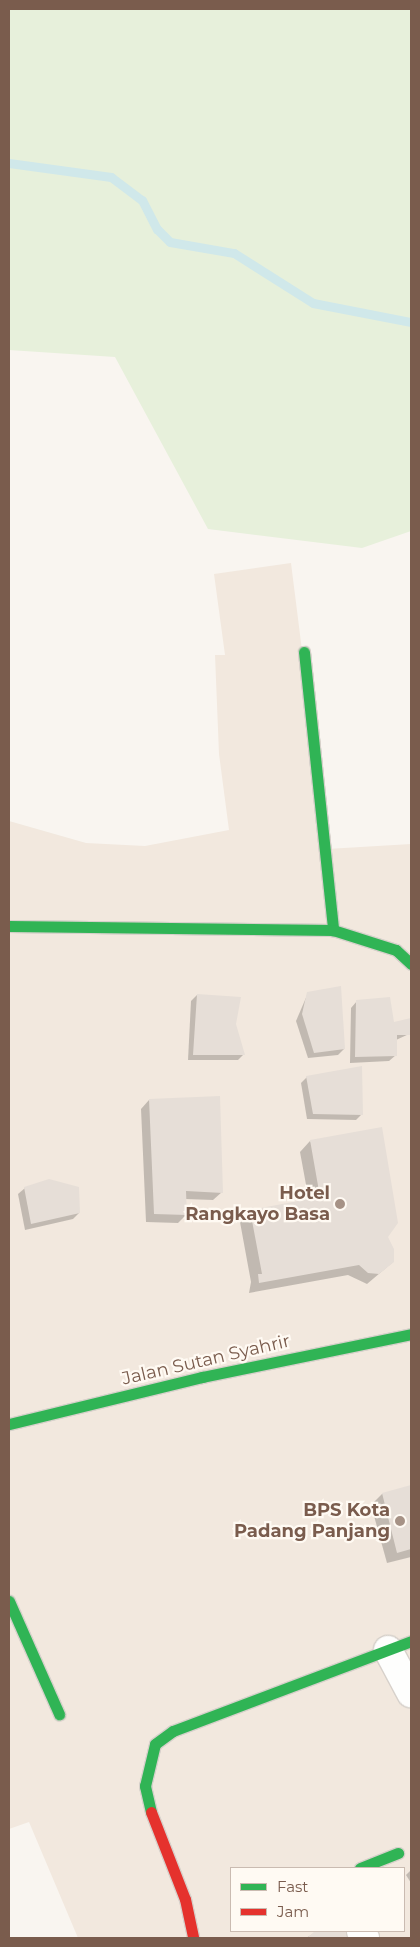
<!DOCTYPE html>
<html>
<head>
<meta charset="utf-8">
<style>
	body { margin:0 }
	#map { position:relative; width:420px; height:1947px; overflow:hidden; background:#f9f5f0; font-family:Montserrat,sans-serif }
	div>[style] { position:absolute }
	.residential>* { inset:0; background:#f2e8de }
	.green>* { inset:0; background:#e7f0db }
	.shadow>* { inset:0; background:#0003 }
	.stream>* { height:9px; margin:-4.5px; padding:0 4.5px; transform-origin:4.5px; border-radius:4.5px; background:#d0e8ea }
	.building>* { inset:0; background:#e6ded7 }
	.roads { filter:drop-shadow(1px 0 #d7d1cb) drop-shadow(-1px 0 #d7d1cb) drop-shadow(0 1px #d7d1cb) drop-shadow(0 -1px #d7d1cb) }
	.street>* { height:28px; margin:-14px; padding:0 14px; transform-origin:14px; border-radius:14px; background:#fefefd }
	.fast>* { height:11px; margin:-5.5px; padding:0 5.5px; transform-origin:5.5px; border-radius:5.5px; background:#30b455 }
	.jam>* { height:11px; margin:-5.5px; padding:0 5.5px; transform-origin:5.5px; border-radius:5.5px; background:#e5322d }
	.dots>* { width:14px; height:14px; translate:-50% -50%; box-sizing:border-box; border:2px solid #fffaf3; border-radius:50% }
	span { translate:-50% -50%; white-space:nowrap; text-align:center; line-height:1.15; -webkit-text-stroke:4.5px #fffaf3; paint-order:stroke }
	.poi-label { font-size:18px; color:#7a5c4d; font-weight:700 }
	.right { translate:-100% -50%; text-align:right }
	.street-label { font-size:18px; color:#7a5c4d }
	.frame { position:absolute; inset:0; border:10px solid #7a5c4d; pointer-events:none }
	.legend { position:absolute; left:230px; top:1867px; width:175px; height:65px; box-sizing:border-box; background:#fffaf3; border:1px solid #cabbb1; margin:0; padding:6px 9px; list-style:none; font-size:15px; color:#7a5c4d }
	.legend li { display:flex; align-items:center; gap:10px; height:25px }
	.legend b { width:25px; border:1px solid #cabbb1 }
</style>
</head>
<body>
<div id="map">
	<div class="residential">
		<div style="clip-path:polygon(evenodd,291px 563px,327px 849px,411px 844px,411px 1938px,78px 1938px,29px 1822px,9px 1829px,9px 821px,86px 843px,145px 846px,229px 830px,219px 754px,215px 655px,225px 655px,214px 574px,291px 563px,231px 1868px,404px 1868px,404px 1931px,231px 1931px,231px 1868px)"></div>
	</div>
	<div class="green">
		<div style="clip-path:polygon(9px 9px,411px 9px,411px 531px,362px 548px,208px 529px,115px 357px,9px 350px)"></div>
	</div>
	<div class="shadow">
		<div style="clip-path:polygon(308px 993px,344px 1049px,338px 1055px,308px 1058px,296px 1021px)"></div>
		<div style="clip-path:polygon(197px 995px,235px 1024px,244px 1054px,238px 1060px,188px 1060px,191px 1001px)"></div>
		<div style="clip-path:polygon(357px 1001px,409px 1034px,396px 1040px,396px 1055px,389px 1061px,350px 1063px,351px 1008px)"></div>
		<div style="clip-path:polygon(307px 1077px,362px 1114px,356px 1120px,307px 1119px,301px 1083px)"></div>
		<div style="clip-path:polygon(149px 1100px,222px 1192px,213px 1200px,185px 1199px,186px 1215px,178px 1223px,146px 1222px,141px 1109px)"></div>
		<div style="clip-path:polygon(310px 1141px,393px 1262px,367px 1284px,348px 1275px,249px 1293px,251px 1282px,240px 1222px,251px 1211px,309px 1201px,300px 1152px)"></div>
		<div style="clip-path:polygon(25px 1188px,79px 1213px,73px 1219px,25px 1230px,18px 1194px)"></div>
		<div style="clip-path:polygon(411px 1486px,411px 1557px,387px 1563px,371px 1505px,382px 1494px)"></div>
		<div style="clip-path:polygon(411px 1870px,411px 1883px,406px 1875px)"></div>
		<div style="clip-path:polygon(318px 1931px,353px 1931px,357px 1938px,306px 1938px)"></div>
	</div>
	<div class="stream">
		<div style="left:9px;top:163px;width:103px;rotate:7.8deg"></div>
		<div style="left:111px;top:177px;width:39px;rotate:37deg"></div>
		<div style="left:142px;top:200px;width:33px;rotate:63deg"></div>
		<div style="left:157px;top:229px;width:18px;rotate:45deg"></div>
		<div style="left:170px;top:242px;width:65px;rotate:9.8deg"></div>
		<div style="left:234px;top:253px;width:93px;rotate:32.3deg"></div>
		<div style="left:313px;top:303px;width:100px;rotate:11deg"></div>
	</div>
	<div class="building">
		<div style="clip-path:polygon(341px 986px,345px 1049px,314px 1053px,302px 1014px,307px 992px)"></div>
		<div style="clip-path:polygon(197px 994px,241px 997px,236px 1024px,245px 1055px,193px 1055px)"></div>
		<div style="clip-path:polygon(390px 997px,394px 1022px,411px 1018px,411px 1035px,397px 1035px,397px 1056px,355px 1057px,356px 1000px)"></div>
		<div style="clip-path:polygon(362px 1066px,363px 1115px,313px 1114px,306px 1076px)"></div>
		<div style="clip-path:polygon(220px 1096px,223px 1193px,186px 1191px,187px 1215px,154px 1214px,149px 1099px)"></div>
		<div style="clip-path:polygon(382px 1127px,398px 1223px,388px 1237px,394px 1249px,394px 1262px,379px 1274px,368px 1273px,359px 1265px,259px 1283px,258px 1274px,262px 1274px,250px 1210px,320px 1197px,310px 1140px)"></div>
		<div style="clip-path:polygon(49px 1179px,79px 1187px,80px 1213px,31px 1224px,24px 1187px)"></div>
		<div style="clip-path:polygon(411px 1485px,411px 1549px,397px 1553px,382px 1493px)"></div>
		<div style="clip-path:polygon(315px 1931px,354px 1931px,359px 1938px,307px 1938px)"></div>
	</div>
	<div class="roads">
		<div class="street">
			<div style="left:388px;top:1650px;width:49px;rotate:61.9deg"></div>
			<div style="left:361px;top:1931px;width:8px;rotate:60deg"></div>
		</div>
		<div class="fast">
			<div style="left:304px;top:652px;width:280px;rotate:84deg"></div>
			<div style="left:9px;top:926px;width:324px;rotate:0.7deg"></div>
			<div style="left:333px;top:930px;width:66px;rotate:17.6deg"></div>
			<div style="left:396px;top:950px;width:21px;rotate:43deg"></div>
			<div style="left:9px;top:1424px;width:199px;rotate:-13.7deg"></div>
			<div style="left:202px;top:1377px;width:213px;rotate:-11.6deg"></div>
			<div style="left:9px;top:1601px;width:124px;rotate:66.1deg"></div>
			<div style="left:151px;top:1812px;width:27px;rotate:-103deg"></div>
			<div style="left:145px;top:1786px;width:43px;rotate:-76.6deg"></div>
			<div style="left:155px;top:1744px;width:22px;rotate:-36deg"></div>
			<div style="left:173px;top:1731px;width:254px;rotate:-20.7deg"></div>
			<div style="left:360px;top:1868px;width:41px;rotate:-21.5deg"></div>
		</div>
		<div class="jam">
			<div style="left:151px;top:1812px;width:93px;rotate:68.7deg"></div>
			<div style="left:185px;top:1899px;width:40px;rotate:78deg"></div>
		</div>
	</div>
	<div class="dots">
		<div style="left:340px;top:1204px;background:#a69286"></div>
		<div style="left:400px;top:1521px;background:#a69286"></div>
	</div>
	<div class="poi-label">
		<span class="right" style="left:330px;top:1204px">Hotel<br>Rangkayo Basa</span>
		<span class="right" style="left:390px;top:1521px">BPS Kota<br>Padang Panjang</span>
	</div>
	<div class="street-label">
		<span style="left:206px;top:1360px;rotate:-13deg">Jalan Sutan Syahrir</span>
	</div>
	<div class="frame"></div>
	<ul class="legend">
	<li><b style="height:6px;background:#30b455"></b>Fast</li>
	<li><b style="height:6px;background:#e5322d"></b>Jam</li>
	</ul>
</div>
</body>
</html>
